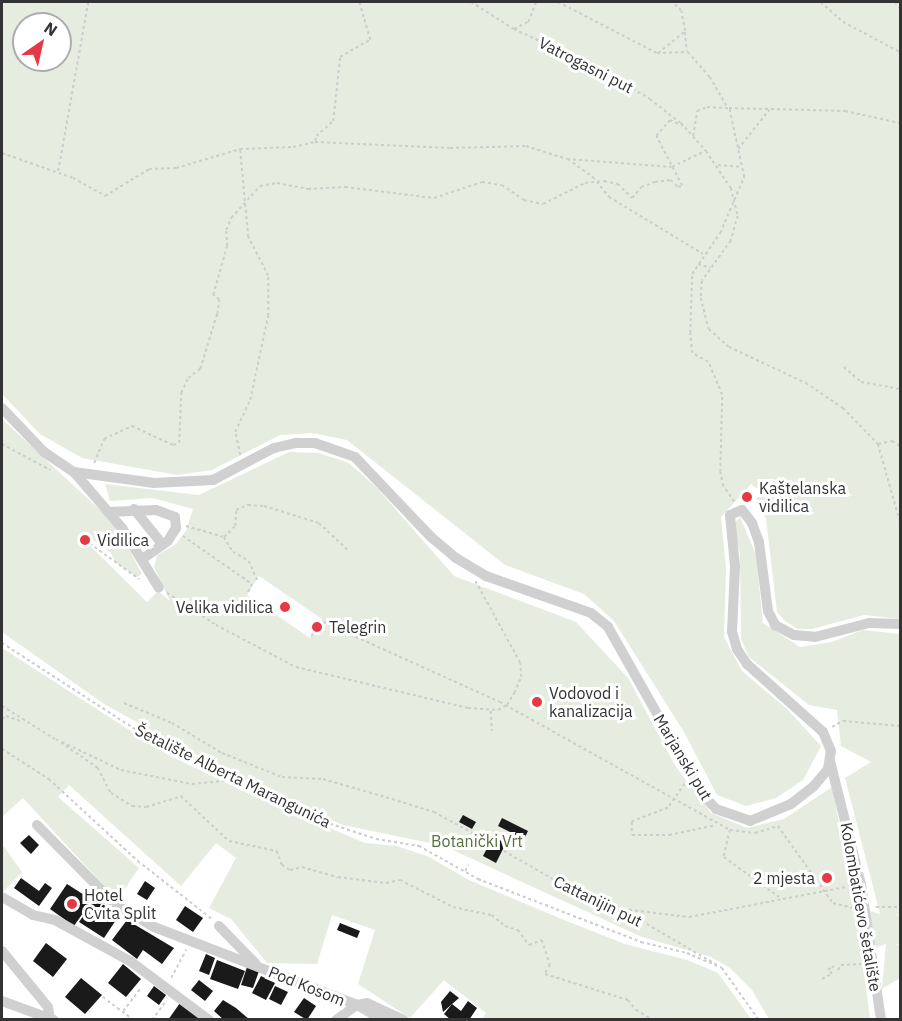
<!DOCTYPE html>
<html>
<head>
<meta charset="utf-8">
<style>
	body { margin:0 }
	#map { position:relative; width:902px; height:1021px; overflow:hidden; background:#fff; font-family:"IBM Plex Sans",sans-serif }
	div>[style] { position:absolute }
	.green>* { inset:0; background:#e6ecdf }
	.building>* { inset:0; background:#1a1a1a }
	.path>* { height:1.5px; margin-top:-0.75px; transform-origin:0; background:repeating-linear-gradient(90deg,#cdcdcd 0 3px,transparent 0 6px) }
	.minor>* { height:10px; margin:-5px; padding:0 5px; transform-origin:5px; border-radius:5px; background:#d0d0d0 }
	.dots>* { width:16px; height:16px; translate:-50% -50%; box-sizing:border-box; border:3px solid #fff; border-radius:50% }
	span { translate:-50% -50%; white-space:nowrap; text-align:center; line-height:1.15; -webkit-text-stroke:6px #fff; paint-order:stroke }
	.street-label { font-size:16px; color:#333 }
	.poi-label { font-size:16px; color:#333 }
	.left { translate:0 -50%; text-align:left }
	.right { translate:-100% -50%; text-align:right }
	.park-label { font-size:16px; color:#56703f }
	.frame { position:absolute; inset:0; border:3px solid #333; pointer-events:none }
	.north { position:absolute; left:12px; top:12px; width:60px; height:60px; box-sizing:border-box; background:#fff; border:2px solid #adadad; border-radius:50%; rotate:34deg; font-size:16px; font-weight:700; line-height:24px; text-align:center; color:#333 }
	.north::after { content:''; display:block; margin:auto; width:21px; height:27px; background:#e63946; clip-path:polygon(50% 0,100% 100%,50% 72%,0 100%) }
</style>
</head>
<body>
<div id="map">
	<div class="green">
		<div style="clip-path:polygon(evenodd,2px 2px,900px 2px,900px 619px,864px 615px,812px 629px,798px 629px,785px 621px,777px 612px,766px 519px,756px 499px,763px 493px,751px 484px,721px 517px,726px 569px,724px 637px,742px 671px,788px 710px,821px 746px,803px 780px,776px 798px,746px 806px,717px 795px,684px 732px,614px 621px,584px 594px,505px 565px,347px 440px,312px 433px,280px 435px,212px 470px,177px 475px,82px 458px,40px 434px,2px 394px,2px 2px,24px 24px,60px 24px,60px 60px,24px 60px,24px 24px)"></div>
		<div style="clip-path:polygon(evenodd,2px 419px,116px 525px,142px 574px,137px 577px,116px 563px,111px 553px,85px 534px,81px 537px,147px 602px,158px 591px,170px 601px,154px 567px,157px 555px,175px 545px,186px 531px,193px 509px,153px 498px,110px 501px,105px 484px,199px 495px,289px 452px,319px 453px,349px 463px,377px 488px,454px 576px,576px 622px,628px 678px,676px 767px,711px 813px,747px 828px,784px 819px,832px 787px,856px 907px,880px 914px,845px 778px,871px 762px,841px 746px,837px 710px,809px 705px,749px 657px,741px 639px,740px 553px,733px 525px,740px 517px,756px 555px,763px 623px,800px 647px,832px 642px,863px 630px,900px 634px,900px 914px,896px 915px,900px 916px,900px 944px,895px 944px,900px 945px,900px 978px,882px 989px,886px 944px,862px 953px,870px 1019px,769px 1019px,752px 990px,730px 968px,711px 957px,642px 937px,444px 846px,343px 825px,237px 777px,104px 704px,2px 632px,2px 419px,259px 576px,322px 619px,310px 638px,247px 595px,259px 576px)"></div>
		<div style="clip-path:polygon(2px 648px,168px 755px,258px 798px,365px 843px,397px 846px,429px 857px,469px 880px,569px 922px,625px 944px,687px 960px,718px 973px,751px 1019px,482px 1019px,486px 1013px,444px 980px,410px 1018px,358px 984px,375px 930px,332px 915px,317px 964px,267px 963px,231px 919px,209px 908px,236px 858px,216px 843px,181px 886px,69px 785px,58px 797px,139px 868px,117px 900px,23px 798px,2px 817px)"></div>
		<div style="clip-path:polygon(2px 844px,22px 872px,3px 892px,2px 890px)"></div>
	</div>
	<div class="building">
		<div style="clip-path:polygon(463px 815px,476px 822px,472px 829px,459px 822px)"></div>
		<div style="clip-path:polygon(502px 818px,528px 831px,524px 839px,498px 826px)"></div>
		<div style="clip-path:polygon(29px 835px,39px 845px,31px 854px,20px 843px)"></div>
		<div style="clip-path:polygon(493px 837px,506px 843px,496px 863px,483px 856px)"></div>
		<div style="clip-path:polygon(21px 878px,39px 891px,45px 883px,52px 888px,39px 906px,14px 888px)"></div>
		<div style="clip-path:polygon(145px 881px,155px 888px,147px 900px,137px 894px)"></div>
		<div style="clip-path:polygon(67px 884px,92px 900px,74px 926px,50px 909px)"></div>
		<div style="clip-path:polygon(96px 897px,120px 914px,104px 938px,79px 922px)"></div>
		<div style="clip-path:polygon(185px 906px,203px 918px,193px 932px,176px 920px)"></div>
		<div style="clip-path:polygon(127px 920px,174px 948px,162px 964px,143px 950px,137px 959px,112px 940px)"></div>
		<div style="clip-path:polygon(340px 923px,360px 931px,357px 938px,337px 930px)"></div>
		<div style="clip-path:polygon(46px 943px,67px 959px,53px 977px,33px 961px)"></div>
		<div style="clip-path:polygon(206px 954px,215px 958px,209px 975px,199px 971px)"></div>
		<div style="clip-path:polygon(217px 960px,245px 971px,238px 989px,210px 979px)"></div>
		<div style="clip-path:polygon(123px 964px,141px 979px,126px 997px,108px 983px)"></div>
		<div style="clip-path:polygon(247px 967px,259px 971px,253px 988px,241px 985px)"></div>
		<div style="clip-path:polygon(261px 976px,275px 983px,266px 1000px,252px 993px)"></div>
		<div style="clip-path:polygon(81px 978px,102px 995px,85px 1014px,65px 997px)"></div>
		<div style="clip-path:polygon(199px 980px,213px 991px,205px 1001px,191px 990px)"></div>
		<div style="clip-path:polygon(154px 986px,166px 995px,159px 1005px,147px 996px)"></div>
		<div style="clip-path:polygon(275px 986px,288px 992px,281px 1005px,269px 999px)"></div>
		<div style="clip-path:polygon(450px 991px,459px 998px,443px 1012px,441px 1002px)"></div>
		<div style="clip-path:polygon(304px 998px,316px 1006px,307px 1020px,294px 1012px)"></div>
		<div style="clip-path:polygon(223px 1000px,236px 1008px,250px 1020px,224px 1020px,214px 1011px)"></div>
		<div style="clip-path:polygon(468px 1001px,477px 1008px,469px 1020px,451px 1020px,444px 1014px,452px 1004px,461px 1011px)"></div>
		<div style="clip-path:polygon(180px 1003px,199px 1018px,197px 1020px,168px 1020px)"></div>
	</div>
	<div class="path">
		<div style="left:471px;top:2px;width:51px;rotate:32.1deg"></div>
		<div style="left:514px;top:29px;width:97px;rotate:25deg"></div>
		<div style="left:602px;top:70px;width:56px;rotate:31.1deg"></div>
		<div style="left:650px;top:99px;width:39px;rotate:38deg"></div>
		<div style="left:681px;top:123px;width:38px;rotate:48deg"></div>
		<div style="left:706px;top:151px;width:45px;rotate:56deg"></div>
		<div style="left:731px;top:188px;width:29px;rotate:76deg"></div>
		<div style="left:738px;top:216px;width:26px;rotate:106deg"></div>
		<div style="left:731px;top:241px;width:49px;rotate:125.9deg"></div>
		<div style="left:702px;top:281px;width:17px;rotate:93deg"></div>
		<div style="left:701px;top:298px;width:32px;rotate:76deg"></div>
		<div style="left:709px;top:329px;width:27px;rotate:42deg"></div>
		<div style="left:729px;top:347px;width:85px;rotate:25.1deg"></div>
		<div style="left:806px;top:383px;width:45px;rotate:34deg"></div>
		<div style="left:843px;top:408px;width:50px;rotate:45.8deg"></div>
		<div style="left:878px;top:444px;width:80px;rotate:74.1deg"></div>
		<div style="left:558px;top:2px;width:111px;rotate:27.3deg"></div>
		<div style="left:657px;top:53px;width:31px;rotate:-2deg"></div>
		<div style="left:688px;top:52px;width:33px;rotate:49deg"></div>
		<div style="left:710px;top:77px;width:36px;rotate:60deg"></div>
		<div style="left:821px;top:2px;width:30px;rotate:42deg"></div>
		<div style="left:843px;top:22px;width:64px;rotate:27.8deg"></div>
		<div style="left:895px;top:2px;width:8px;rotate:50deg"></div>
		<div style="left:514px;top:29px;width:16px;rotate:-27deg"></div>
		<div style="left:528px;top:22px;width:22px;rotate:-68deg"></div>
		<div style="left:685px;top:32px;width:19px;rotate:84deg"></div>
		<div style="left:658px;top:53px;width:35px;rotate:-39deg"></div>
		<div style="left:685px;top:31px;width:20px;rotate:-101deg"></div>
		<div style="left:681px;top:11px;width:13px;rotate:-135deg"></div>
		<div style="left:693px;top:136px;width:25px;rotate:-81deg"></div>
		<div style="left:697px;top:111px;width:11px;rotate:-22deg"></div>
		<div style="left:707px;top:107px;width:22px;rotate:3deg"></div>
		<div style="left:315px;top:141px;width:5px;rotate:-79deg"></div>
		<div style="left:316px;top:136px;width:23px;rotate:-41deg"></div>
		<div style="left:333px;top:121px;width:64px;rotate:-83.8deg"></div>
		<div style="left:340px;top:57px;width:34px;rotate:-30deg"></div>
		<div style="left:370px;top:40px;width:40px;rotate:-106deg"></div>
		<div style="left:738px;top:149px;width:50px;rotate:-51.5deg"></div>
		<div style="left:2px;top:153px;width:75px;rotate:19.4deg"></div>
		<div style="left:73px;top:178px;width:37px;rotate:29deg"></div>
		<div style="left:105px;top:196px;width:52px;rotate:-31.5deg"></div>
		<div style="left:149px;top:169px;width:27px;rotate:-2deg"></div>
		<div style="left:176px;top:168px;width:67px;rotate:-16.5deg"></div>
		<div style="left:240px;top:149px;width:53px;rotate:-2.2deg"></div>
		<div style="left:293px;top:147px;width:23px;rotate:-13deg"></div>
		<div style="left:315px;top:142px;width:135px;rotate:2.5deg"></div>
		<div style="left:450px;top:148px;width:76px;rotate:-1.5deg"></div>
		<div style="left:526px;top:146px;width:43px;rotate:17.6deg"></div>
		<div style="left:567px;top:159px;width:105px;rotate:4.4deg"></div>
		<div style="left:672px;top:167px;width:37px;rotate:-26deg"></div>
		<div style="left:568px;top:159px;width:31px;rotate:36deg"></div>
		<div style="left:593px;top:177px;width:26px;rotate:51deg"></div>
		<div style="left:609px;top:197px;width:110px;rotate:31.2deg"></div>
		<div style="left:718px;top:165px;width:24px;rotate:5deg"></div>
		<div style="left:58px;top:171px;width:172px;rotate:-79.9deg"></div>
		<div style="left:698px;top:264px;width:13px;rotate:18deg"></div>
		<div style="left:844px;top:367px;width:23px;rotate:41deg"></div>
		<div style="left:861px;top:382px;width:40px;rotate:10deg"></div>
		<div style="left:2px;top:444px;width:55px;rotate:28.4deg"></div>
		<div style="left:878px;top:444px;width:14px;rotate:-12deg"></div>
		<div style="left:892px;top:441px;width:9px;rotate:32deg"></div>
		<div style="left:240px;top:455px;width:24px;rotate:-102deg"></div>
		<div style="left:235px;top:432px;width:35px;rotate:-65deg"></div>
		<div style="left:250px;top:400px;width:86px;rotate:-77.9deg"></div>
		<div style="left:268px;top:316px;width:40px;rotate:-90deg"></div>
		<div style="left:268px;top:276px;width:44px;rotate:-117.1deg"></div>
		<div style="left:248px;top:237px;width:87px;rotate:-95.3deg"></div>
		<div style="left:94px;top:463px;width:26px;rotate:-67deg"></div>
		<div style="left:104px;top:439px;width:31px;rotate:-25deg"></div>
		<div style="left:132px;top:426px;width:45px;rotate:24.9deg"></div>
		<div style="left:173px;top:445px;width:6px;rotate:-18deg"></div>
		<div style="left:179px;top:443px;width:50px;rotate:-87.7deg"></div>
		<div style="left:181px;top:393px;width:17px;rotate:-65deg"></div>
		<div style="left:188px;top:378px;width:15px;rotate:-37deg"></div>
		<div style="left:200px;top:369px;width:58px;rotate:-72.8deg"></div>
		<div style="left:217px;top:314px;width:14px;rotate:-82deg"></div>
		<div style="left:219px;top:300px;width:8px;rotate:-140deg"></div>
		<div style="left:213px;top:295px;width:51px;rotate:-74.1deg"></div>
		<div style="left:227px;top:246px;width:16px;rotate:-94deg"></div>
		<div style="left:226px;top:230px;width:13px;rotate:-67deg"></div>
		<div style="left:231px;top:218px;width:43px;rotate:-47.8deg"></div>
		<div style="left:260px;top:186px;width:17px;rotate:-10deg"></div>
		<div style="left:277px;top:183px;width:32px;rotate:11deg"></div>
		<div style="left:308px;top:189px;width:37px;rotate:-3deg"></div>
		<div style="left:345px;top:187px;width:90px;rotate:7deg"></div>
		<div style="left:434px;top:198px;width:51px;rotate:-18.4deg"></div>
		<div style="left:482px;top:182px;width:20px;rotate:9deg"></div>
		<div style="left:502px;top:185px;width:27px;rotate:34deg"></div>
		<div style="left:524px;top:200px;width:19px;rotate:12deg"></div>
		<div style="left:543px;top:204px;width:47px;rotate:-26.6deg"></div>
		<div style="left:585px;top:183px;width:19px;rotate:-6deg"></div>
		<div style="left:604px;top:181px;width:14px;rotate:12deg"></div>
		<div style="left:618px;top:184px;width:20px;rotate:45deg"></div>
		<div style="left:632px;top:198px;width:14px;rotate:-51deg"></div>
		<div style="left:641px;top:187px;width:15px;rotate:-20deg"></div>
		<div style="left:655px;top:182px;width:16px;rotate:-7deg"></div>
		<div style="left:671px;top:180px;width:10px;rotate:45deg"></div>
		<div style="left:678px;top:187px;width:4px;rotate:-14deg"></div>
		<div style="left:682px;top:186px;width:56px;rotate:-117.5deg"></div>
		<div style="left:656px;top:136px;width:21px;rotate:-49deg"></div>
		<div style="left:670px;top:120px;width:14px;rotate:25deg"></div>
		<div style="left:734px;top:502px;width:19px;rotate:-125deg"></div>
		<div style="left:723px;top:486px;width:14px;rotate:-102deg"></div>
		<div style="left:720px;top:472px;width:77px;rotate:-88.5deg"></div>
		<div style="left:722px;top:395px;width:36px;rotate:-113deg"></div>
		<div style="left:708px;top:362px;width:18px;rotate:-151deg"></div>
		<div style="left:692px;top:353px;width:20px;rotate:-96deg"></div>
		<div style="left:690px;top:333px;width:59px;rotate:-88.1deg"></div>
		<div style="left:692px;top:274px;width:50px;rotate:-55.7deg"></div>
		<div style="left:720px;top:233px;width:61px;rotate:-66.8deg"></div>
		<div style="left:744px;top:177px;width:71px;rotate:-102.3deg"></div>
		<div style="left:729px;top:108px;width:116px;rotate:1.5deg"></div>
		<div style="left:845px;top:111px;width:56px;rotate:12.3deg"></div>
		<div style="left:186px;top:526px;width:40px;rotate:16deg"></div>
		<div style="left:224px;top:537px;width:17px;rotate:59deg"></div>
		<div style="left:233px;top:552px;width:18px;rotate:29deg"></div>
		<div style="left:249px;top:561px;width:21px;rotate:67deg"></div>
		<div style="left:183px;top:536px;width:84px;rotate:34.8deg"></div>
		<div style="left:252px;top:584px;width:10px;rotate:114deg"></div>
		<div style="left:224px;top:537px;width:16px;rotate:-45deg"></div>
		<div style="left:235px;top:526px;width:16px;rotate:-86deg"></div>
		<div style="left:236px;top:510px;width:13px;rotate:-23deg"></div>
		<div style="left:248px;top:505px;width:16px;rotate:4deg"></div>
		<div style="left:264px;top:506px;width:58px;rotate:17.2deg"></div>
		<div style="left:319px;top:523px;width:41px;rotate:43deg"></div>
		<div style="left:85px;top:540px;width:67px;rotate:35.8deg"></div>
		<div style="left:167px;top:593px;width:59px;rotate:33.1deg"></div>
		<div style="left:216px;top:625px;width:90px;rotate:27.7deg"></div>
		<div style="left:296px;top:667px;width:177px;rotate:13.4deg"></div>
		<div style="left:468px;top:708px;width:30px;rotate:4deg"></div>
		<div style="left:498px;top:710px;width:10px;rotate:-29deg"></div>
		<div style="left:507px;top:705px;width:14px;rotate:-60deg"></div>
		<div style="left:514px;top:693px;width:17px;rotate:-66deg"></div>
		<div style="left:521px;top:677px;width:14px;rotate:-94deg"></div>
		<div style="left:520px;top:663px;width:94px;rotate:-118.8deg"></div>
		<div style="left:311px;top:636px;width:18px;rotate:-49deg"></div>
		<div style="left:323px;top:622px;width:194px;rotate:24.3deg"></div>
		<div style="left:500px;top:702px;width:263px;rotate:29.1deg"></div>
		<div style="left:730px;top:830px;width:25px;rotate:7deg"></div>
		<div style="left:755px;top:833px;width:24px;rotate:-17deg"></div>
		<div style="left:778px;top:826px;width:95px;rotate:54.5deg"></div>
		<div style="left:833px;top:903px;width:21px;rotate:14deg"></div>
		<div style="left:2px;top:643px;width:171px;rotate:32.9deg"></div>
		<div style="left:146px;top:736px;width:186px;rotate:26.2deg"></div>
		<div style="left:313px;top:818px;width:66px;rotate:18.4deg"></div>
		<div style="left:376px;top:839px;width:44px;rotate:9.2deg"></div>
		<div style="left:419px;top:846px;width:68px;rotate:29.2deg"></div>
		<div style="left:478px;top:879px;width:175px;rotate:21.1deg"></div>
		<div style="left:641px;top:942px;width:47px;rotate:13.4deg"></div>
		<div style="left:687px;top:953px;width:38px;rotate:23deg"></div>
		<div style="left:722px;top:968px;width:64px;rotate:54.6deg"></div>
		<div style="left:124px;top:703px;width:52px;rotate:22.6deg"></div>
		<div style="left:172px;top:723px;width:58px;rotate:31deg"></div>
		<div style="left:222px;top:753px;width:65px;rotate:21.8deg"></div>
		<div style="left:282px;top:777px;width:41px;rotate:2.8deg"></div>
		<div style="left:323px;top:779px;width:72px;rotate:16.2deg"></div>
		<div style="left:392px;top:799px;width:44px;rotate:17.2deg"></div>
		<div style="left:434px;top:812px;width:63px;rotate:28.6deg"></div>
		<div style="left:2px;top:706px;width:62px;rotate:31.9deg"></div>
		<div style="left:491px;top:711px;width:20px;rotate:87deg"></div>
		<div style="left:2px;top:719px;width:5px;rotate:-37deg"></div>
		<div style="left:6px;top:716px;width:18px;rotate:19deg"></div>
		<div style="left:832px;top:727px;width:13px;rotate:-29deg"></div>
		<div style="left:843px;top:721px;width:57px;rotate:5deg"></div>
		<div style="left:56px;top:739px;width:51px;rotate:34.6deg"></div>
		<div style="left:98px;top:768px;width:28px;rotate:63deg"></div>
		<div style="left:111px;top:793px;width:25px;rotate:32deg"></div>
		<div style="left:132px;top:806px;width:14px;rotate:4deg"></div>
		<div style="left:146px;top:807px;width:37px;rotate:-17deg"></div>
		<div style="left:181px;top:796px;width:66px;rotate:43.2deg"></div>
		<div style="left:229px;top:841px;width:49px;rotate:11.8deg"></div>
		<div style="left:277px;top:851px;width:15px;rotate:70deg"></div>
		<div style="left:282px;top:865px;width:9px;rotate:32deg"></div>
		<div style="left:290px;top:870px;width:12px;rotate:-14deg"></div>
		<div style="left:302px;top:867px;width:37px;rotate:16deg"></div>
		<div style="left:338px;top:877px;width:48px;rotate:7.1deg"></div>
		<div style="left:386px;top:883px;width:14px;rotate:-12deg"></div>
		<div style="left:400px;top:880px;width:59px;rotate:27deg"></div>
		<div style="left:453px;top:907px;width:40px;rotate:12deg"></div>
		<div style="left:492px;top:915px;width:17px;rotate:40deg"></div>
		<div style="left:505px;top:926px;width:14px;rotate:17deg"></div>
		<div style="left:518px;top:930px;width:19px;rotate:54deg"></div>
		<div style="left:529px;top:945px;width:14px;rotate:-21deg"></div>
		<div style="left:542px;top:940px;width:26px;rotate:72deg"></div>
		<div style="left:550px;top:965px;width:10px;rotate:119deg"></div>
		<div style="left:545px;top:974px;width:87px;rotate:17.4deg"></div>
		<div style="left:628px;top:1000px;width:13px;rotate:51deg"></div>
		<div style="left:636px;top:1010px;width:20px;rotate:30deg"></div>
		<div style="left:62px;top:742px;width:65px;rotate:25.4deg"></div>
		<div style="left:121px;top:770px;width:72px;rotate:11.2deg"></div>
		<div style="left:192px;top:784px;width:41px;rotate:-5.6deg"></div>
		<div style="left:2px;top:749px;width:56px;rotate:32.6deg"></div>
		<div style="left:49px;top:779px;width:121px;rotate:42.7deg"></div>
		<div style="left:138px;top:861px;width:94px;rotate:38.1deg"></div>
		<div style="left:685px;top:784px;width:29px;rotate:125deg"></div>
		<div style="left:668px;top:808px;width:39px;rotate:159deg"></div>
		<div style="left:632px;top:822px;width:13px;rotate:90deg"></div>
		<div style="left:632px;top:835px;width:37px"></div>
		<div style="left:669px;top:835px;width:48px;rotate:-12deg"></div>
		<div style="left:730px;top:830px;width:28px;rotate:103deg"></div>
		<div style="left:724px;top:857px;width:68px;rotate:36deg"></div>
		<div style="left:504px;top:851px;width:70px;rotate:29.8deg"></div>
		<div style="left:565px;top:886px;width:61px;rotate:22.3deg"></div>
		<div style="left:621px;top:909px;width:111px;rotate:30.3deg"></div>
		<div style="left:465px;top:871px;width:7px;rotate:-63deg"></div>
		<div style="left:876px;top:907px;width:24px"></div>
		<div style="left:623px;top:909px;width:66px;rotate:6.9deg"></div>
		<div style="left:689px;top:917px;width:165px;rotate:-10.8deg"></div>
		<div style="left:171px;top:978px;width:32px;rotate:-62deg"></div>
		<div style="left:822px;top:979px;width:11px;rotate:-27deg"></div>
		<div style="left:832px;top:974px;width:6px;rotate:-135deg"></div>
		<div style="left:828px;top:970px;width:6px;rotate:-45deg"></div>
		<div style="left:832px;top:966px;width:7px;rotate:34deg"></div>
		<div style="left:838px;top:970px;width:6px;rotate:-59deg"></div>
		<div style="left:841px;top:965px;width:20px;rotate:-3deg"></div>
		<div style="left:103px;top:997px;width:39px;rotate:37deg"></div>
		<div style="left:123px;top:1011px;width:28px;rotate:-52deg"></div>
		<div style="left:152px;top:1020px;width:24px;rotate:-54deg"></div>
	</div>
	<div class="minor">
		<div style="left:2px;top:408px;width:61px;rotate:46.3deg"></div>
		<div style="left:44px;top:452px;width:36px;rotate:34deg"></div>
		<div style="left:74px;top:472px;width:81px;rotate:7.8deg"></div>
		<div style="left:154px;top:483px;width:59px;rotate:-2.9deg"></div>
		<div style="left:213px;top:480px;width:69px;rotate:-27.7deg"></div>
		<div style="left:274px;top:448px;width:23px;rotate:-13deg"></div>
		<div style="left:296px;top:443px;width:19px"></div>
		<div style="left:315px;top:443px;width:42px;rotate:19.3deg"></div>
		<div style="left:355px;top:457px;width:110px;rotate:46.5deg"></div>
		<div style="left:431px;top:537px;width:33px;rotate:40deg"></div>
		<div style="left:456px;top:558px;width:35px;rotate:31deg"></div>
		<div style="left:486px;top:576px;width:111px;rotate:19.4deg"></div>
		<div style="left:591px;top:613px;width:22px;rotate:39deg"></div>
		<div style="left:608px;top:627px;width:193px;rotate:60.5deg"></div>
		<div style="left:703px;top:795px;width:19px;rotate:47deg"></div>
		<div style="left:716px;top:809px;width:36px;rotate:19deg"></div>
		<div style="left:750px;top:821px;width:44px;rotate:-22.5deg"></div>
		<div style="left:791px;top:804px;width:28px;rotate:-38deg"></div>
		<div style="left:813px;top:787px;width:23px;rotate:-50deg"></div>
		<div style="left:828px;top:769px;width:18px;rotate:-81deg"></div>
		<div style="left:831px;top:751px;width:21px;rotate:-113deg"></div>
		<div style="left:823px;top:732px;width:102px;rotate:-138.2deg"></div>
		<div style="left:747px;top:664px;width:18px;rotate:-124deg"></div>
		<div style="left:737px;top:649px;width:18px;rotate:-106deg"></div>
		<div style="left:732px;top:632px;width:66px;rotate:-87.4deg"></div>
		<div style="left:735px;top:566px;width:51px;rotate:-95.6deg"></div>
		<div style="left:730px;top:515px;width:13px;rotate:-23deg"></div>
		<div style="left:742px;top:510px;width:16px;rotate:52deg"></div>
		<div style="left:752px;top:523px;width:20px;rotate:70deg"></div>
		<div style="left:759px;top:542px;width:70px;rotate:82.6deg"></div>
		<div style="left:768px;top:611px;width:16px;rotate:63deg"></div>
		<div style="left:775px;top:625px;width:21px;rotate:28deg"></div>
		<div style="left:794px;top:635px;width:21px;rotate:5deg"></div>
		<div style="left:815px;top:637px;width:56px;rotate:-14.5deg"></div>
		<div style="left:869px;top:623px;width:31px;rotate:2deg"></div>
		<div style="left:74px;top:472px;width:74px;rotate:49.4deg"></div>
		<div style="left:122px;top:528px;width:70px;rotate:58.3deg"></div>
		<div style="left:134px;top:509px;width:45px;rotate:51.3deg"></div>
		<div style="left:109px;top:512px;width:47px;rotate:-2.4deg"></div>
		<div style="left:156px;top:510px;width:20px;rotate:20deg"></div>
		<div style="left:175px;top:517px;width:11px;rotate:85deg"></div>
		<div style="left:176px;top:528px;width:15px;rotate:122deg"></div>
		<div style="left:168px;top:541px;width:32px;rotate:145deg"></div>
		<div style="left:830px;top:761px;width:127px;rotate:75.9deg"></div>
		<div style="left:861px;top:884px;width:137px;rotate:81.6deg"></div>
		<div style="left:37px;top:825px;width:111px;rotate:45.4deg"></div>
		<div style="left:115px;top:904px;width:45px;rotate:30.5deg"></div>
		<div style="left:154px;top:927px;width:217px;rotate:21deg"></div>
		<div style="left:357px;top:1005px;width:30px;rotate:30deg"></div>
		<div style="left:2px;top:897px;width:36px;rotate:30deg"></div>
		<div style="left:33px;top:915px;width:23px;rotate:13deg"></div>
		<div style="left:55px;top:920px;width:85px;rotate:28.7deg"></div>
		<div style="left:130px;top:961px;width:99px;rotate:36.8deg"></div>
		<div style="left:219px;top:926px;width:52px;rotate:45.8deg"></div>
		<div style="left:2px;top:951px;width:72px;rotate:50.6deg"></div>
		<div style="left:48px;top:1007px;width:13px;rotate:81deg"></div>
		<div style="left:2px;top:1001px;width:55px;rotate:20.1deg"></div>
		<div style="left:336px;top:1020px;width:26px;rotate:-36deg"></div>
		<div style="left:357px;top:1005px;width:10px;rotate:-11deg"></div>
		<div style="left:367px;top:1003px;width:40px;rotate:25deg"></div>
	</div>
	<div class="dots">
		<div style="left:747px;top:497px;background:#e63946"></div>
		<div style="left:85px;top:540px;background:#e63946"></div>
		<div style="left:285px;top:607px;background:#e63946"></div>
		<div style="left:317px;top:627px;background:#e63946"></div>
		<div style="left:537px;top:702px;background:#e63946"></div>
		<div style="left:827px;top:878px;background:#e63946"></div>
		<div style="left:72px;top:904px;background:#e63946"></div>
	</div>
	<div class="street-label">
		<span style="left:586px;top:65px;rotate:27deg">Vatrogasni put</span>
		<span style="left:683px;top:757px;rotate:59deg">Marjanski put</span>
		<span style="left:233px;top:776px;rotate:26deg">Šetalište Alberta Marangunića</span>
		<span style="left:598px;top:901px;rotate:26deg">Cattanijin put</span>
		<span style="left:861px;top:907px;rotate:80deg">Kolombatićevo šetalište</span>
		<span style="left:307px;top:986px;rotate:22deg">Pod Kosom</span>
	</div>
	<div class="poi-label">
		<span class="left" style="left:759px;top:497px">Kaštelanska<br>vidilica</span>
		<span class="left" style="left:97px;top:540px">Vidilica</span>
		<span class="right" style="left:273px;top:607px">Velika vidilica</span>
		<span class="left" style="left:329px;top:627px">Telegrin</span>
		<span class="left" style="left:549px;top:702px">Vodovod i<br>kanalizacija</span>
		<span class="right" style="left:815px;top:878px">2 mjesta</span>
		<span class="left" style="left:84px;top:904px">Hotel<br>Cvita Split</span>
	</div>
	<div class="park-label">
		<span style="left:477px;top:841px">Botanički Vrt</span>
	</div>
	<div class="frame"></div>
	<div class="north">N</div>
</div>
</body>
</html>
